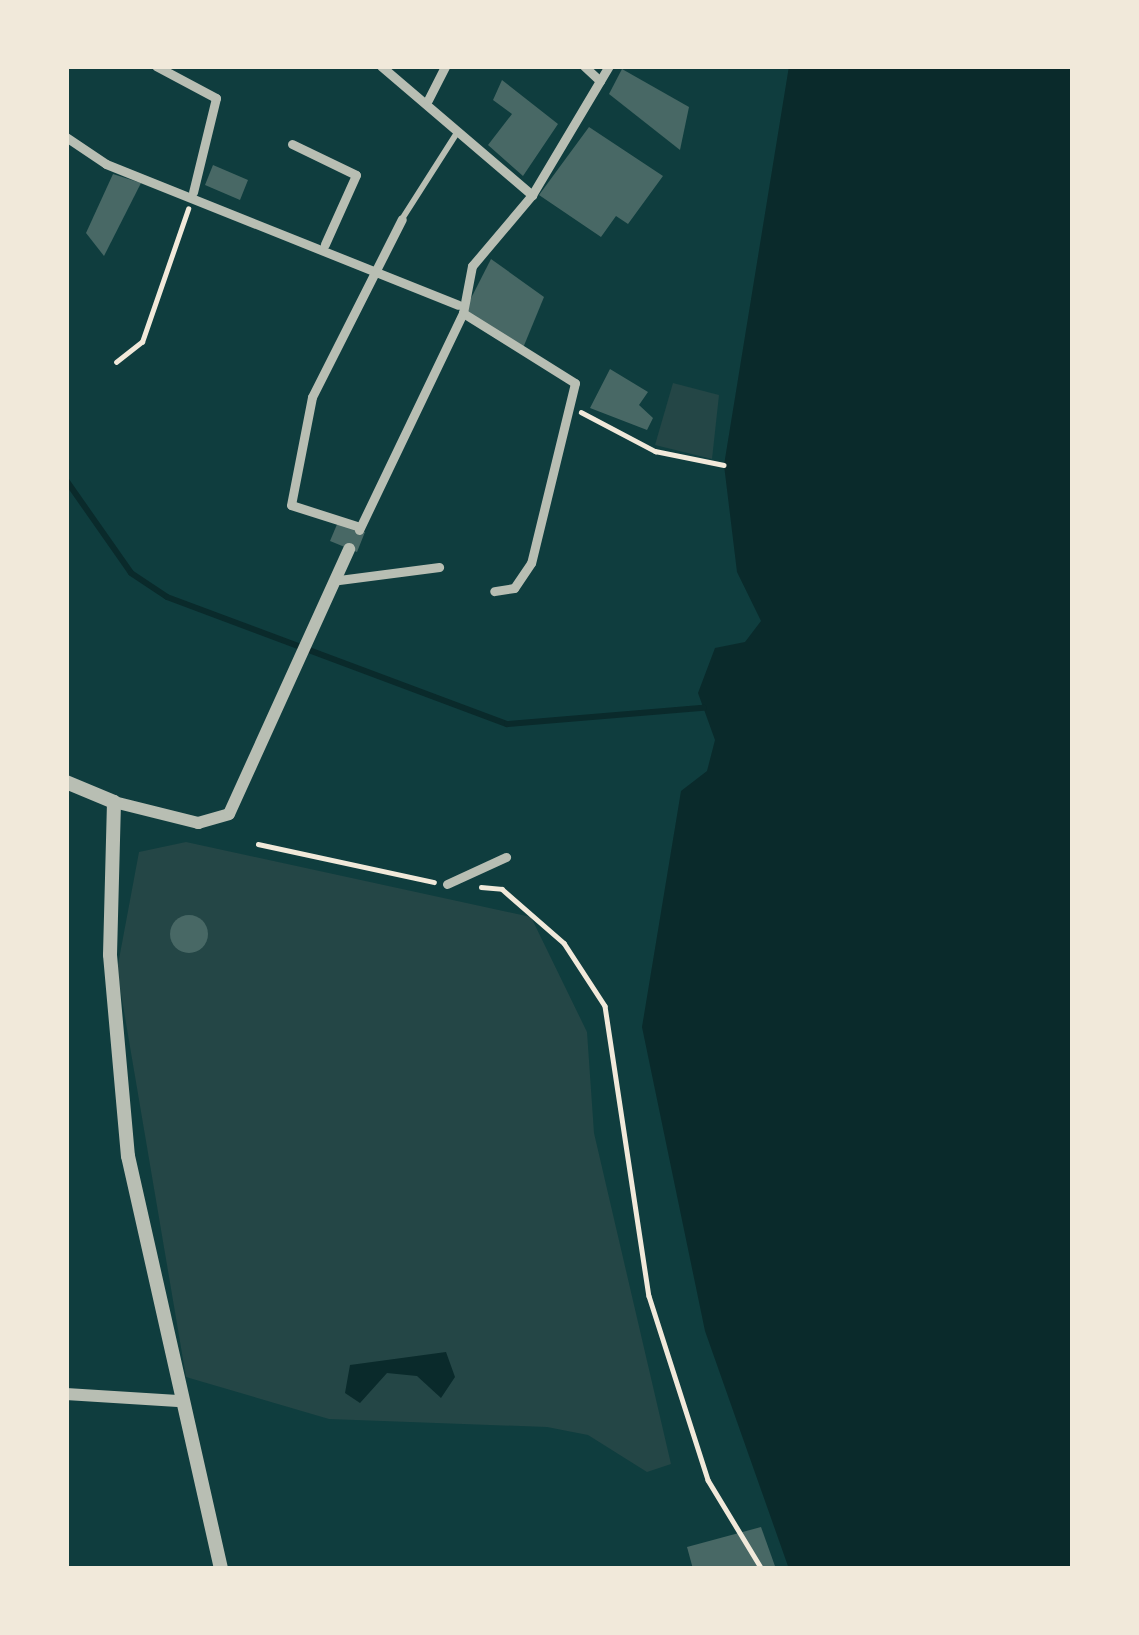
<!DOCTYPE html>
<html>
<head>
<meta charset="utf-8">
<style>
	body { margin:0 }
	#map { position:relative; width:1139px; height:1635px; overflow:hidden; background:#0f3d3e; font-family:Overpass,sans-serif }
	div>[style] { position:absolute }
	.green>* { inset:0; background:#244646 }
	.water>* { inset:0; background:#0a2a2b }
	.stream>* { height:6px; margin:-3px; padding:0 3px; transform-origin:3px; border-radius:3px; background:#0a2a2b }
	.building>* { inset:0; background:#486865 }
	.round { border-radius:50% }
	.path>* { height:4.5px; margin:-2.25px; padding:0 2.25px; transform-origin:2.25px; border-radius:2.25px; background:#f1e9da }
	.service>* { height:6px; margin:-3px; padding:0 3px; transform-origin:3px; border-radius:3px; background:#b8beb3 }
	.pedestrian>* { height:9px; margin:-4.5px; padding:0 4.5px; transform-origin:4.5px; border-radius:4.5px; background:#b8beb3 }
	.minor>* { height:12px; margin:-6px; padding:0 6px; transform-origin:6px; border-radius:6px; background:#b8beb3 }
	.tertiary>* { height:14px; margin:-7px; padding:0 7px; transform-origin:7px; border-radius:7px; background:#b8beb3 }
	span { translate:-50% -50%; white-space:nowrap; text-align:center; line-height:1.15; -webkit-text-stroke:12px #f1e9da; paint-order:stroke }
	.frame { position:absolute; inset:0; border:69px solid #f1e9da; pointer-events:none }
</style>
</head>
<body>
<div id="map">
	<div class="green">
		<div style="clip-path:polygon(673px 383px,719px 395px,712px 459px,655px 445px)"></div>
		<div style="clip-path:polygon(186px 842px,531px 917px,587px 1032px,594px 1133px,671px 1464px,647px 1472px,588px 1435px,547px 1427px,329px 1419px,186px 1377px,117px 970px,139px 852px)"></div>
	</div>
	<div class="water">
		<div style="clip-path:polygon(789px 66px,1073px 66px,1073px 1569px,789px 1569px,705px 1331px,642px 1027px,681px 791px,707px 771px,715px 740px,698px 693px,715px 648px,745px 642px,761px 621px,737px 572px,724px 465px)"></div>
		<div style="clip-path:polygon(446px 1352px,455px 1377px,441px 1398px,417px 1376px,387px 1373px,360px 1403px,345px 1393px,350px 1365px)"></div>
	</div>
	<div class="stream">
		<div style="left:66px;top:480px;width:113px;rotate:55deg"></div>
		<div style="left:131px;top:573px;width:43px;rotate:33.7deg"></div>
		<div style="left:167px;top:597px;width:363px;rotate:20.5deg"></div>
		<div style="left:507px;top:724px;width:197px;rotate:-4.7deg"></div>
	</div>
	<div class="building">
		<div style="clip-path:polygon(622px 69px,689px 107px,680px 150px,609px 94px)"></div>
		<div style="clip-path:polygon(502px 80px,558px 124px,523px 176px,488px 145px,512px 114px,493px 100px)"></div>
		<div style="clip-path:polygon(589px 127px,663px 176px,628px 224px,616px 216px,601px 237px,539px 195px)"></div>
		<div style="clip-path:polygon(213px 165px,248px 180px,240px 200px,205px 185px)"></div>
		<div style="clip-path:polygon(113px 174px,141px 183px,104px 256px,86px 233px)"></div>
		<div style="clip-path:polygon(491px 259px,544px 297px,523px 348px,465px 310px)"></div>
		<div style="clip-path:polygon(610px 369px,648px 392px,639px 405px,653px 418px,647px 430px,590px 408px)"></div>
		<div style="clip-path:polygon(338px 522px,365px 532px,357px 552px,330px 541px)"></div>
		<div class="round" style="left:170px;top:915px;width:38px;height:38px"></div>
		<div style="clip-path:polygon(761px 1527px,776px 1569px,693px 1569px,687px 1547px)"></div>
	</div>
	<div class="path">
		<div style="left:116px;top:362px;width:33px;rotate:-38deg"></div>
		<div style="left:142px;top:342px;width:141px;rotate:-70.9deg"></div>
		<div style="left:581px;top:412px;width:84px;rotate:27.8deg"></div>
		<div style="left:655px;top:451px;width:70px;rotate:11.5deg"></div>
		<div style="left:258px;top:844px;width:180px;rotate:12.2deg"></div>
		<div style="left:481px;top:887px;width:21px;rotate:5deg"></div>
		<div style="left:502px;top:889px;width:82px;rotate:41.1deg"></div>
		<div style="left:564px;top:943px;width:75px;rotate:56.9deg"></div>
		<div style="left:605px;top:1006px;width:293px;rotate:81.4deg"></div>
		<div style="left:649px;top:1296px;width:193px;rotate:72.2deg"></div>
		<div style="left:708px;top:1480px;width:104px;rotate:58.8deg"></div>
	</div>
	<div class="service">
		<div style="left:402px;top:219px;width:104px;rotate:-57.5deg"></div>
	</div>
	<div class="pedestrian">
		<div style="left:156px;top:66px;width:68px;rotate:28.1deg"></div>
		<div style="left:216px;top:98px;width:97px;rotate:103.7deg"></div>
		<div style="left:381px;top:66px;width:199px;rotate:40.5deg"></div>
		<div style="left:584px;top:66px;width:22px;rotate:43deg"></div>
		<div style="left:428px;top:100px;width:38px;rotate:-63deg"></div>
		<div style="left:66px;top:137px;width:48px;rotate:34deg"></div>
		<div style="left:106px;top:164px;width:379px;rotate:21.8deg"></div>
		<div style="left:292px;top:144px;width:71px;rotate:25.8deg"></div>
		<div style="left:356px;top:175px;width:76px;rotate:114.2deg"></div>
		<div style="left:463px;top:313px;width:132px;rotate:32deg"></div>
		<div style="left:575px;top:383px;width:185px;rotate:103.7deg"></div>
		<div style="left:531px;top:563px;width:30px;rotate:124deg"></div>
		<div style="left:514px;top:588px;width:20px;rotate:171deg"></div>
		<div style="left:360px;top:527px;width:72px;rotate:-162.3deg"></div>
		<div style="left:291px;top:505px;width:110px;rotate:-79deg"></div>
		<div style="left:312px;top:397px;width:199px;rotate:-63.2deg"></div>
		<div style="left:359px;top:530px;width:241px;rotate:-64.4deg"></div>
		<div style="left:463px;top:313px;width:48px;rotate:-79.2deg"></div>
		<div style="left:472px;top:266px;width:93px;rotate:-49.8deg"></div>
		<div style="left:532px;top:195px;width:150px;rotate:-59.2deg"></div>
		<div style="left:339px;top:580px;width:101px;rotate:-7.4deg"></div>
		<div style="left:447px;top:884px;width:65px;rotate:-24.6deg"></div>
	</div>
	<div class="minor">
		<div style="left:114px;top:802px;width:87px;rotate:14deg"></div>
		<div style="left:198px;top:823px;width:32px;rotate:-16deg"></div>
		<div style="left:229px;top:814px;width:291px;rotate:-65.6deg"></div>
		<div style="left:66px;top:1394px;width:112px;rotate:3.6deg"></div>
	</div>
	<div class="tertiary">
		<div style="left:66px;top:782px;width:52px;rotate:22.6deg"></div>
		<div style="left:114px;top:802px;width:153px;rotate:91.5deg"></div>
		<div style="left:110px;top:955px;width:202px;rotate:84.9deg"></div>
		<div style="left:128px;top:1156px;width:423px;rotate:77.3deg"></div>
	</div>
	<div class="frame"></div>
</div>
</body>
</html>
